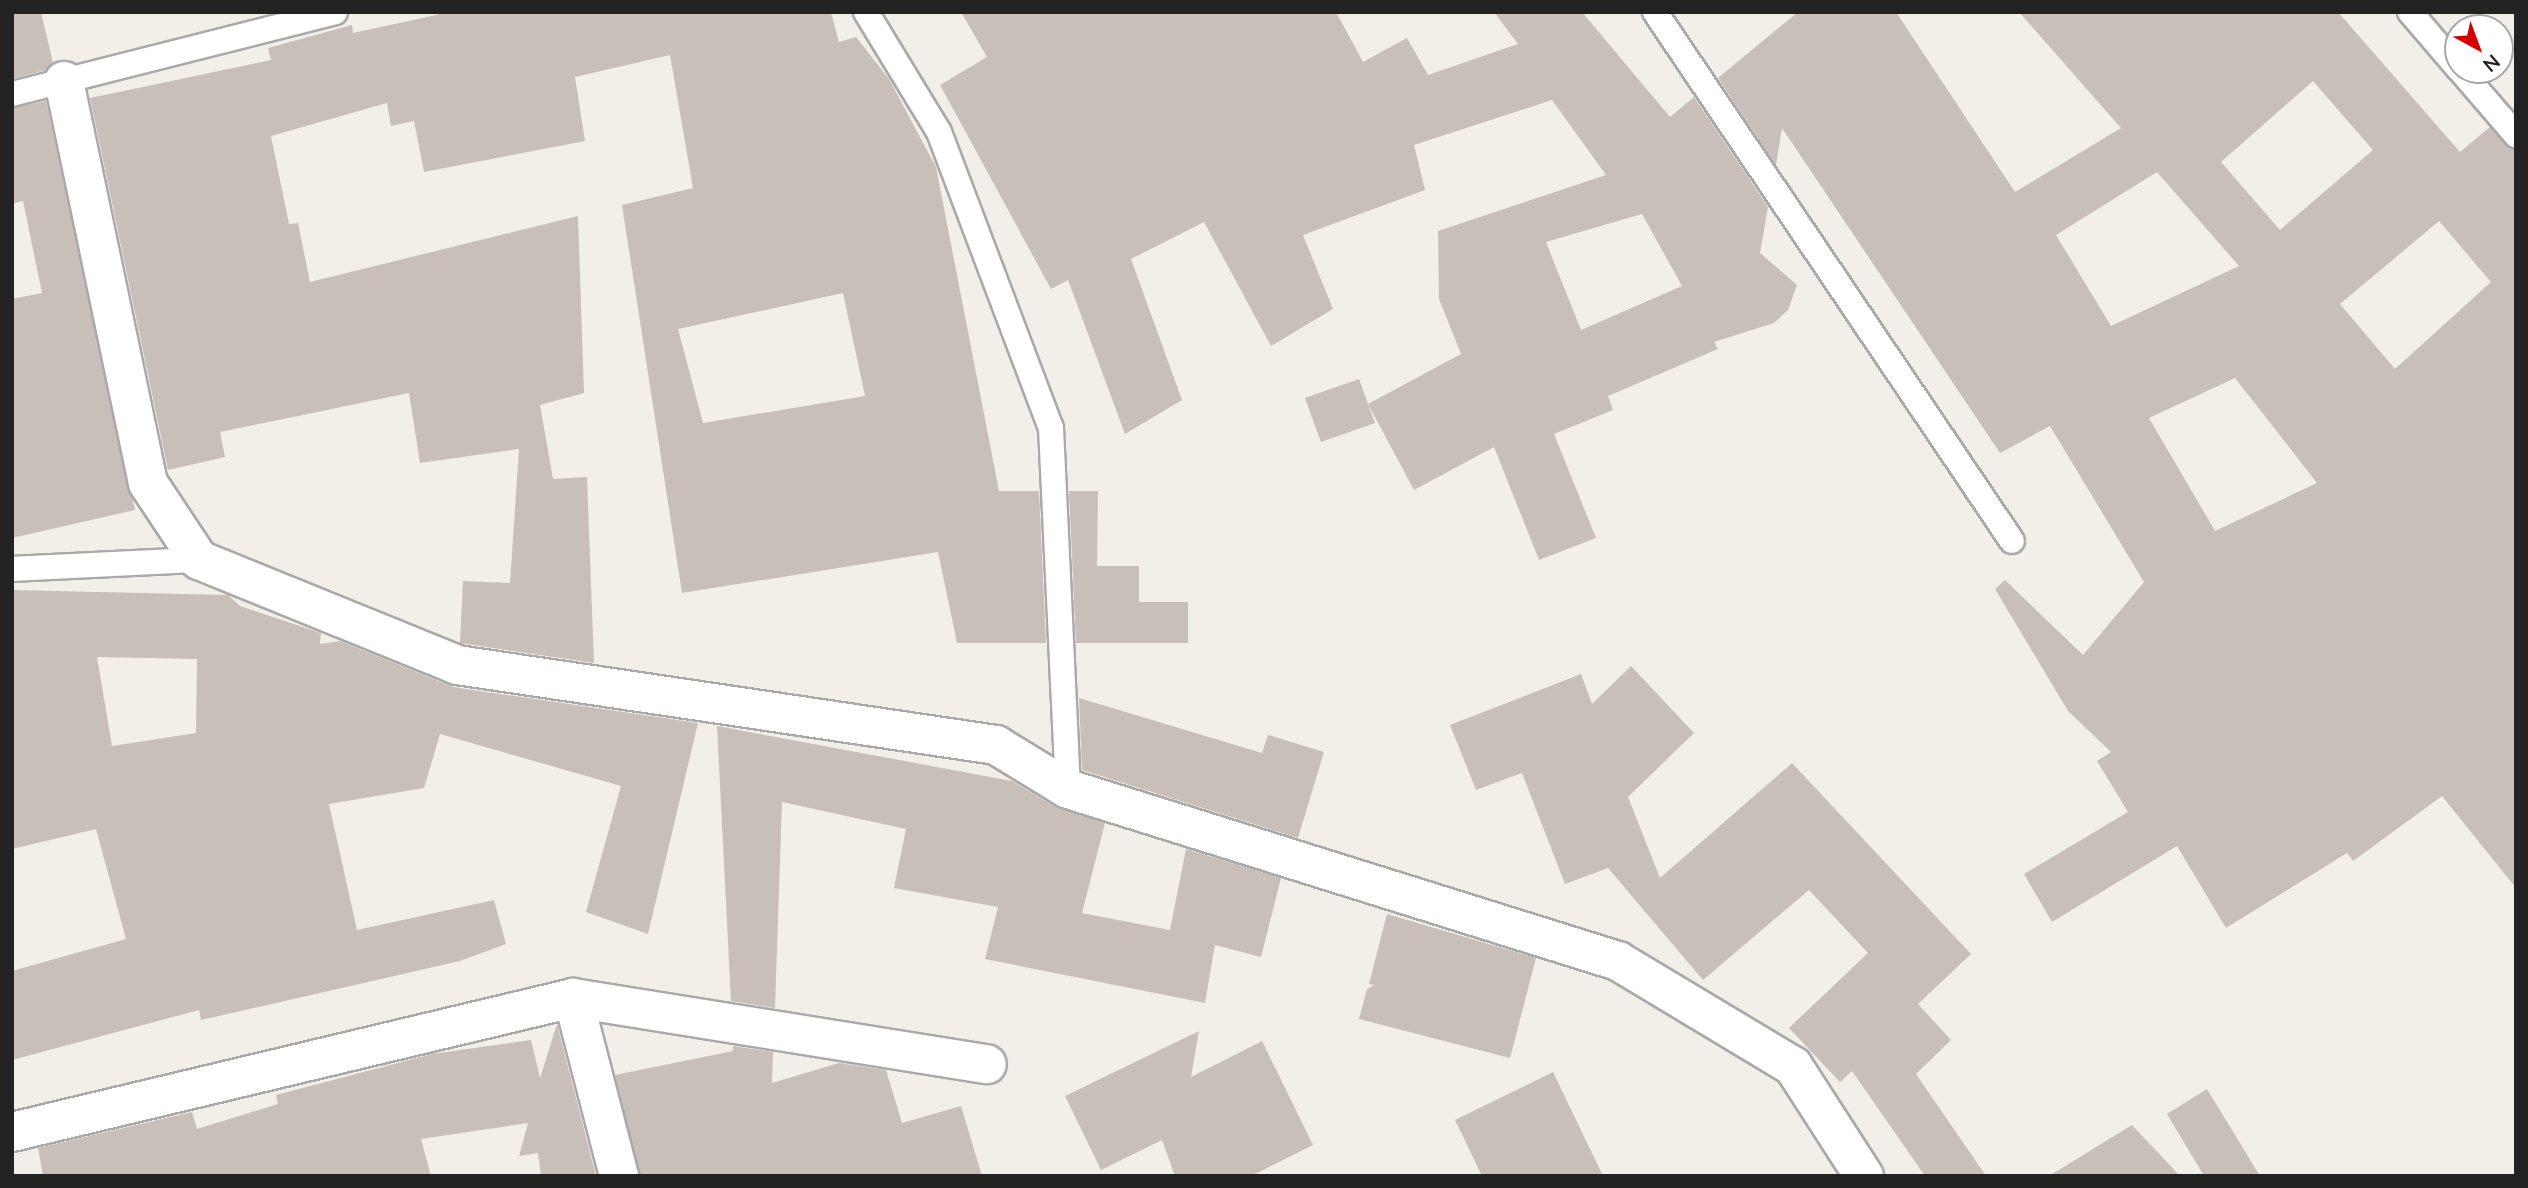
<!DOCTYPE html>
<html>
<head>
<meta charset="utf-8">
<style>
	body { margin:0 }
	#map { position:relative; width:2528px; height:1188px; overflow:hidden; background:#f2efe9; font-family:Lato,sans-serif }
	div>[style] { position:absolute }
	.building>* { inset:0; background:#c7bfb8 }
	.roads { filter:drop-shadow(2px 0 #a9a9a9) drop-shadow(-2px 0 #a9a9a9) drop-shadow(0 2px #a9a9a9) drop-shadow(0 -2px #a9a9a9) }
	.lane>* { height:24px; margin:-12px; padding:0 12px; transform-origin:12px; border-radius:12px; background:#fff }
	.street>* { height:38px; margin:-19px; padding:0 19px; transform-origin:19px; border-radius:19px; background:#fff }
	span { translate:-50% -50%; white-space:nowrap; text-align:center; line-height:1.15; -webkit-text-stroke:5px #fff; paint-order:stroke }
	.frame { position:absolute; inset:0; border:14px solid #222; pointer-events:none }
	.north { position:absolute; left:2444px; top:14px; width:70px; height:70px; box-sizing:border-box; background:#fff; border:2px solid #a7a7a7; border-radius:50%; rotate:139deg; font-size:19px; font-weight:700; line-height:28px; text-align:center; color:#222 }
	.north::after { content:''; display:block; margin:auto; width:24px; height:32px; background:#d40000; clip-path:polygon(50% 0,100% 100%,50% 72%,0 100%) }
</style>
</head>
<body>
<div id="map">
	<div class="building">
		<div style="clip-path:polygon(12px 12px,41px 12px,53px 63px,46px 70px,12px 79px)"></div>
		<div style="clip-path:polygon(evenodd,450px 12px,831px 12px,839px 42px,856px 37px,889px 79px,936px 167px,999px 491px,1039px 491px,1046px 643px,957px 643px,938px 552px,682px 593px,622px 205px,693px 188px,670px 55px,575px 77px,585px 141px,424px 172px,414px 121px,391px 126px,387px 103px,271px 136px,289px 224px,298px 223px,310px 282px,578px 216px,584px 393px,540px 405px,553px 479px,587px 477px,594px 663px,460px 643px,463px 581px,510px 583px,519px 449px,420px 463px,409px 393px,220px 432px,225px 457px,168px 470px,90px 98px,271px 60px,268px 48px,352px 25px,353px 33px,450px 12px,843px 293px,865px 396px,703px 423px,678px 329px,843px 293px)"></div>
		<div style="clip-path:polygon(evenodd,961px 12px,1336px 12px,1363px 62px,1407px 38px,1428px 75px,1518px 44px,1494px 12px,1582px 12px,1670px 117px,1694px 97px,1768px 207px,1760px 253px,1797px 285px,1788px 310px,1774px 323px,1714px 342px,1718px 349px,1608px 396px,1613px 410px,1554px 434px,1596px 538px,1539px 560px,1494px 447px,1414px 490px,1368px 404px,1461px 354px,1439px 299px,1438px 231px,1606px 175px,1552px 100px,1414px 145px,1425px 190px,1303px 235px,1333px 309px,1271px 346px,1204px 222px,1131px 259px,1182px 400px,1125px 434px,1068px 280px,1051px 289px,940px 85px,987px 57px,961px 12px,1642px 214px,1682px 286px,1581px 330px,1546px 242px,1642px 214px)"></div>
		<div style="clip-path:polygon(evenodd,1798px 12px,1896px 12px,2015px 192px,2121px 128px,2019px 12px,2338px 12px,2460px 152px,2490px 127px,2516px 149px,2516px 888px,2442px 796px,2353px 861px,2347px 853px,2226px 928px,2177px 846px,2052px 922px,2024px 874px,2128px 812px,2097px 761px,2111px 752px,2068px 711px,1995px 589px,2005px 580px,2083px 655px,2144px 582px,2050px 426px,2000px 453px,1782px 128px,1776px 165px,1718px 78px,1798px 12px,2313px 81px,2373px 150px,2280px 230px,2221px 162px,2313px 81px,1798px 12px,2157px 172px,2239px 266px,2111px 326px,2056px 235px,2157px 172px,1798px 12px,2439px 221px,2491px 282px,2395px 369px,2340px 304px,2439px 221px,1798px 12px,2235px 378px,2317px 483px,2215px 531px,2149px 418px,2235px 378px)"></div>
		<div style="clip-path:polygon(46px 101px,135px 510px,12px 538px,12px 299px,42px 293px,23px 201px,12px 204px,12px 108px)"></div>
		<div style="clip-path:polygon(1359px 379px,1375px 423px,1321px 442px,1305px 398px)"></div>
		<div style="clip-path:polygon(1069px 491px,1098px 491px,1097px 566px,1139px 566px,1139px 602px,1188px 602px,1188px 643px,1076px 643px)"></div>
		<div style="clip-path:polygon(evenodd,12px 590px,228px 595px,240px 606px,321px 633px,320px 644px,340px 641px,453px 687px,698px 723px,648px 934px,586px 912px,621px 786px,440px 734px,424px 788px,329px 804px,357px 930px,494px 900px,506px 944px,460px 961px,201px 1020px,199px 1010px,12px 1060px,12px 971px,126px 939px,96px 829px,12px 849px,12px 590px,97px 657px,197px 659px,196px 733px,112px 746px,97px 657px)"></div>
		<div style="clip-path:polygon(1631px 666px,1694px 733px,1628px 797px,1660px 878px,1792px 763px,1971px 954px,1918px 1004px,1951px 1040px,1916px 1074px,1986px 1176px,1925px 1176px,1852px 1071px,1840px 1082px,1789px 1028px,1868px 953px,1809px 890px,1703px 980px,1608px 868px,1565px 884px,1522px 773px,1476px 790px,1450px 725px,1581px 674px,1592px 704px)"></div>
		<div style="clip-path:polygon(1079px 698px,1262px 753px,1268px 735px,1324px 752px,1298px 838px,1082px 770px)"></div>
		<div style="clip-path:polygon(717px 726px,1012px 781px,1057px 808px,1105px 823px,1082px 913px,1170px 930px,1186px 849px,1281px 878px,1261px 957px,1215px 945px,1205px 1003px,985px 959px,998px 907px,894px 888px,906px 829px,782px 802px,775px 1008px,731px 1001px)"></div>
		<div style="clip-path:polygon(1387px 914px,1536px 958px,1510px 1058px,1359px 1019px,1367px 989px,1375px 985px,1369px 984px)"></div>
		<div style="clip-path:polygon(557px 1024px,596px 1176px,541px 1176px,538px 1153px,519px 1156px,528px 1123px,421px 1139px,431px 1176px,43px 1176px,38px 1148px,192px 1112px,197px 1129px,278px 1104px,276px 1095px,432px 1054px,531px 1040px,540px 1078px)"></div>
		<div style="clip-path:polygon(1199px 1031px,1191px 1077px,1262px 1041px,1313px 1145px,1251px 1176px,1175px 1176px,1162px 1140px,1101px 1170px,1065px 1096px)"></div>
		<div style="clip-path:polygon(733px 1046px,773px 1052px,772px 1083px,839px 1063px,886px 1070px,902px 1123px,961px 1106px,982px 1176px,640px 1176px,615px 1075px,733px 1051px)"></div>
		<div style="clip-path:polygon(1553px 1072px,1603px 1176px,1482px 1176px,1455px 1120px)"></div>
		<div style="clip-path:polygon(2207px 1089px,2260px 1176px,2204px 1176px,2167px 1114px)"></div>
		<div style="clip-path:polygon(2132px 1125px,2180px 1176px,2049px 1176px)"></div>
	</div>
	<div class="roads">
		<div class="lane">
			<div style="left:866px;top:12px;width:140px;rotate:58.7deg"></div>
			<div style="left:939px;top:132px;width:316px;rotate:69.3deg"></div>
			<div style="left:1051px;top:428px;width:361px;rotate:87.3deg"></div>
			<div style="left:1655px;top:12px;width:638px;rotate:55.99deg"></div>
			<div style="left:2410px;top:12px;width:74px;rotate:49.4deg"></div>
			<div style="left:2460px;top:70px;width:86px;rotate:49.3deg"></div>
			<div style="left:12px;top:94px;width:333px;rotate:-14.2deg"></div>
			<div style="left:12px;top:569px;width:187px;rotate:-2.8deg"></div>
		</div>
		<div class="street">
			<div style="left:64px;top:81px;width:411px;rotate:78.2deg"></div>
			<div style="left:148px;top:483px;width:92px;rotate:56.5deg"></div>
			<div style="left:199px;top:560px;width:279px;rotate:22.1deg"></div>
			<div style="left:457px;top:665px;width:545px;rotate:8.44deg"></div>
			<div style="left:996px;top:745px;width:84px;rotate:31.4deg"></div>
			<div style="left:1068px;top:789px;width:576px;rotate:17.37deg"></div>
			<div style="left:1618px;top:961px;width:204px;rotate:31deg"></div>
			<div style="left:1793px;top:1066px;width:131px;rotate:57.2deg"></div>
			<div style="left:573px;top:998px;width:419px;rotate:9.1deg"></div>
			<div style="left:12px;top:1132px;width:577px;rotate:-13.43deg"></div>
			<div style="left:573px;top:998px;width:184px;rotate:75.5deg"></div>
		</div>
	</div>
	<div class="frame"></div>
	<div class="north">N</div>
</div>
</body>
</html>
